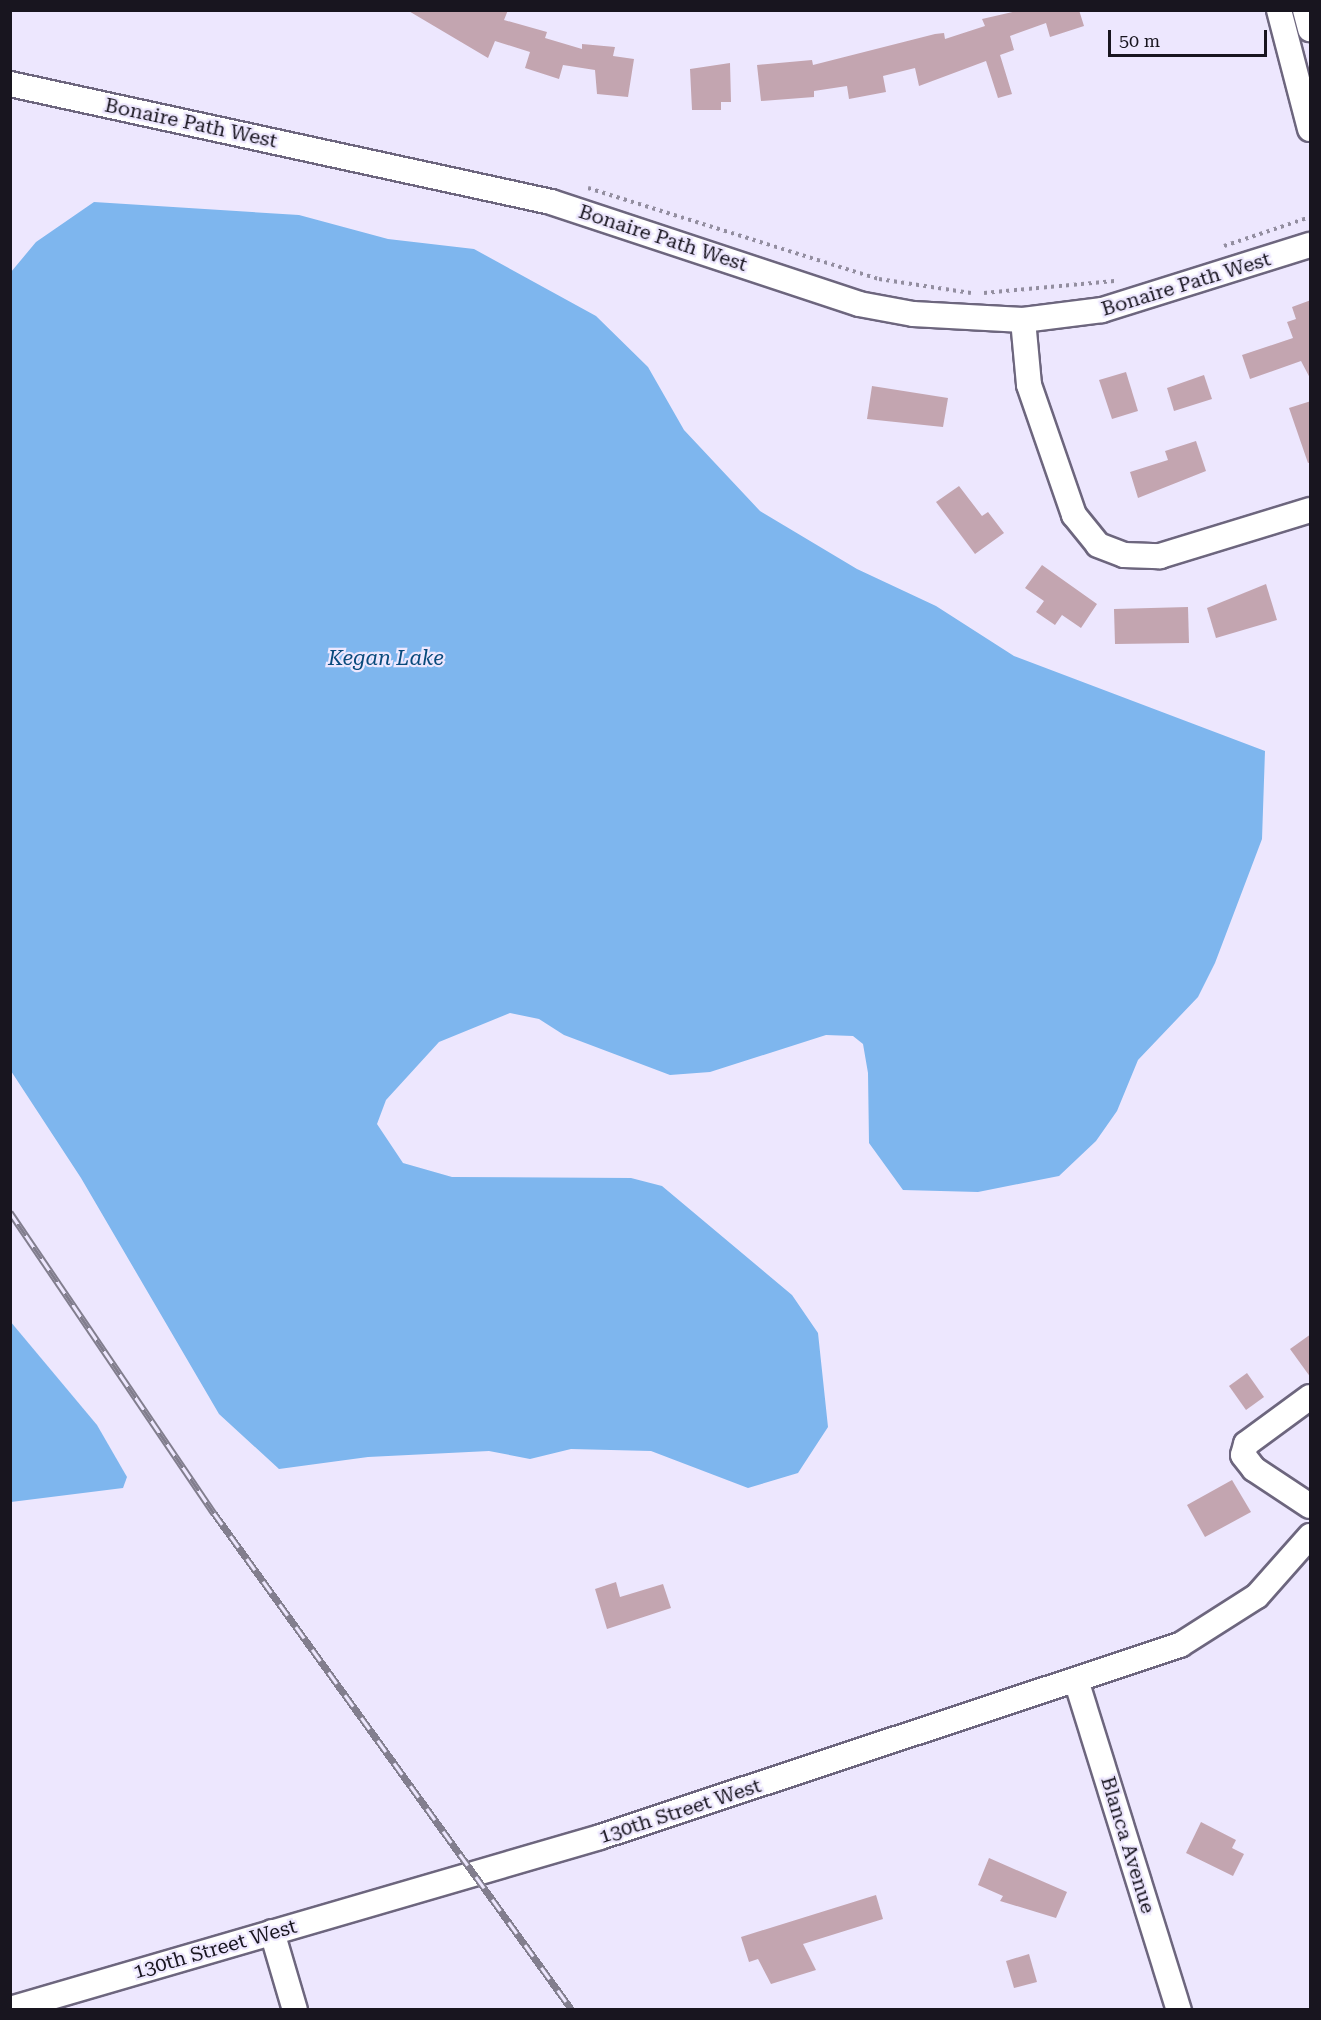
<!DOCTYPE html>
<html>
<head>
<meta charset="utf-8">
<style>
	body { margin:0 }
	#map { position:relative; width:1321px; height:2020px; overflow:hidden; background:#ede7fe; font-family:"Roboto Serif",serif }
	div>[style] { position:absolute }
	.water>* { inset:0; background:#7eb6ee }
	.building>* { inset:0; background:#c3a5b0 }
	.path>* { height:4px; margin-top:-2px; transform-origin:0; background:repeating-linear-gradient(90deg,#938ea0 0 3px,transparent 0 7.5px) }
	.roads { filter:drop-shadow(2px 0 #6d667e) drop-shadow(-2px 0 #6d667e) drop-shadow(0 2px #6d667e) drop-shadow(0 -2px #6d667e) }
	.minor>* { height:24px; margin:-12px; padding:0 12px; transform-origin:12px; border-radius:12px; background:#fff }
	.rail>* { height:7px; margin-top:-3.5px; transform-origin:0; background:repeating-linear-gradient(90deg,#ede7fe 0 14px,#827e8e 0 28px); box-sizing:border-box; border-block:2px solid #827e8e }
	span { translate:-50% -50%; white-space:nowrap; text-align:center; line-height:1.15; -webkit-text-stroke:4.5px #ede7fe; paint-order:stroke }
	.street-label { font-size:20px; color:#18151f }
	.water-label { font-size:21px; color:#094a7c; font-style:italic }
	.frame { position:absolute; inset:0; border:12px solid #18151f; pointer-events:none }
	.scale { position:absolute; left:1108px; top:30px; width:159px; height:27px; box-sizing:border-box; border:3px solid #18151f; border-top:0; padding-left:8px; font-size:18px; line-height:21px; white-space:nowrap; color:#18151f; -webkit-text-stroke:4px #ede7fe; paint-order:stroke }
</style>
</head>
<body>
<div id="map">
	<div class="water">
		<div style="clip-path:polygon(94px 202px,299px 215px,388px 239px,474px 249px,596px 316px,648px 367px,684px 430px,760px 511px,857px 569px,936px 606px,1014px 656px,1265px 751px,1262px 839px,1215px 963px,1198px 997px,1138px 1060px,1117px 1111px,1096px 1141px,1059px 1176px,978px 1192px,903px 1190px,869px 1143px,868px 1073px,863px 1044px,853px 1036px,826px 1035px,710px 1072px,670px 1075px,564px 1035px,539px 1019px,510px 1013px,439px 1042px,386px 1100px,377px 1124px,403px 1163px,452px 1177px,631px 1178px,662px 1186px,792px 1295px,818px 1333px,828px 1427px,798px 1473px,748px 1488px,651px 1451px,571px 1449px,530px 1459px,489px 1451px,368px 1457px,279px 1469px,219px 1414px,81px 1178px,11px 1071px,11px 272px,36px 242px)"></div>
		<div style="clip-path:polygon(10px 1321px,97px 1425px,127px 1477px,123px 1488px,11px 1502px)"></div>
	</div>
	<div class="building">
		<div style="clip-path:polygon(407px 10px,508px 10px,504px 20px,547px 32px,545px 38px,582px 49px,582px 44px,615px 47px,613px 56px,634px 59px,628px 97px,597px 94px,595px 70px,563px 65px,559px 79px,525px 68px,530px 52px,495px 41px,488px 58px)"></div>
		<div style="clip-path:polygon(1021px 10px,1079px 10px,1084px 26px,1050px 37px,1046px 23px,1010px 36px,1014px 50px,1000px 55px,1012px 94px,998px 98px,986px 61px,919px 86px,915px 68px,883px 76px,886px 92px,849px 99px,847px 86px,814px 91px,814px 97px,761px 101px,757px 65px,812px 60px,813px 65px,935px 34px,944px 33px,945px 39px,985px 26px,982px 19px)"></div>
		<div style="clip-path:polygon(730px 63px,731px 102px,721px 102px,721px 110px,692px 110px,690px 69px)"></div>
		<div style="clip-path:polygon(1311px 300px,1311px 380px,1301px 361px,1250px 379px,1242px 355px,1293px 338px,1287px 322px,1296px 319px,1292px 307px)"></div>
		<div style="clip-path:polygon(1126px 372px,1138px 411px,1112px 419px,1099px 380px)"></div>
		<div style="clip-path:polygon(1204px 375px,1212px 399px,1174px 411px,1167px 388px)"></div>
		<div style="clip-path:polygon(872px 386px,948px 398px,943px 427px,867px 419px)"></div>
		<div style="clip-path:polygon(1311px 401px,1311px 462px,1308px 463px,1289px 408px)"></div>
		<div style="clip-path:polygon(1196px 441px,1206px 471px,1138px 498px,1130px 472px,1168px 460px,1165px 451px)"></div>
		<div style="clip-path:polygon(959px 486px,982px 516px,988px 512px,1004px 533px,975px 554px,936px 502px)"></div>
		<div style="clip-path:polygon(1042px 565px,1097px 604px,1081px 628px,1062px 615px,1055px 625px,1036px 612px,1044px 601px,1025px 588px)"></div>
		<div style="clip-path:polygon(1266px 584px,1277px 620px,1216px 638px,1207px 608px)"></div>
		<div style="clip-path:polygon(1188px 607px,1189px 643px,1115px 644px,1114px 609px)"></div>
		<div style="clip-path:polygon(1311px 1334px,1311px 1378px,1290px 1349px)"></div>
		<div style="clip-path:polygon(1247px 1373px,1264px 1397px,1246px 1410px,1229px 1386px)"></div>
		<div style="clip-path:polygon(1232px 1480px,1251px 1512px,1205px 1537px,1187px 1505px)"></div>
		<div style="clip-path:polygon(616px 1582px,620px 1597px,663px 1584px,671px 1608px,607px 1629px,595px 1589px)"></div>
		<div style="clip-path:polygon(1201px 1822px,1236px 1840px,1232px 1848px,1244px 1854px,1233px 1876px,1186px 1853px)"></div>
		<div style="clip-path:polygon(989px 1858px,1067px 1892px,1056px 1918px,1000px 1901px,1003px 1896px,978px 1885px)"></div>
		<div style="clip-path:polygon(876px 1895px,883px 1919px,803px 1944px,816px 1970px,771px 1984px,758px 1959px,749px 1962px,741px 1937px)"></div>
		<div style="clip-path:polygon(1029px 1954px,1037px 1982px,1014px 1988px,1006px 1961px)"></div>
	</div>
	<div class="path">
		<div style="left:588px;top:188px;width:305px;rotate:17.4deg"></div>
		<div style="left:879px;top:279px;width:93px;rotate:8.7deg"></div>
		<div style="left:1224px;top:246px;width:91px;rotate:-18.6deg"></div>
		<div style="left:984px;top:293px;width:131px;rotate:-5.3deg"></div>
	</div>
	<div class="roads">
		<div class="minor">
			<div style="left:1279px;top:10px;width:123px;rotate:75.4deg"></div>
			<div style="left:1305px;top:10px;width:20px;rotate:75deg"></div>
			<div style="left:10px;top:84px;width:554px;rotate:12.3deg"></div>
			<div style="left:551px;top:202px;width:324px;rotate:18.3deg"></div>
			<div style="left:859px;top:304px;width:55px;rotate:10.5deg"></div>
			<div style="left:913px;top:314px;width:110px;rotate:3.1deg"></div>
			<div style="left:1023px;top:320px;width:80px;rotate:-7.2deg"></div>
			<div style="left:1102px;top:310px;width:218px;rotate:-17.4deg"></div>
			<div style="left:1023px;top:320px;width:65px;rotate:84.7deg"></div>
			<div style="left:1029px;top:385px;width:138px;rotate:70.9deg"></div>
			<div style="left:1074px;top:515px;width:38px;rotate:51deg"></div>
			<div style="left:1098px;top:545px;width:28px;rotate:21deg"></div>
			<div style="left:1124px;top:555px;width:36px;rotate:2deg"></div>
			<div style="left:1160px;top:556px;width:157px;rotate:-17deg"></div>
			<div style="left:1310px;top:1397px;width:79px;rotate:143.7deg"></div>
			<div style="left:1246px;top:1444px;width:11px;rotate:105deg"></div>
			<div style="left:1243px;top:1455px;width:18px;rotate:52deg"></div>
			<div style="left:1254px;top:1469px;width:67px;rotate:33.5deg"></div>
			<div style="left:1076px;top:1680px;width:346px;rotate:72.7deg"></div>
			<div style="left:272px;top:1932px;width:81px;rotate:73.6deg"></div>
			<div style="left:10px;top:2009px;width:615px;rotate:-16.25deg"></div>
			<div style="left:600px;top:1837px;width:611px;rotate:-18.32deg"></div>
			<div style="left:1180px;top:1645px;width:91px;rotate:-32.5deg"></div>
			<div style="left:1257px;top:1596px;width:80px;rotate:-48.5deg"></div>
		</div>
	</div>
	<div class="rail">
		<div style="left:10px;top:1212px;width:364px;rotate:55.9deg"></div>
		<div style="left:214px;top:1513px;width:613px;rotate:54.23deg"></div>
	</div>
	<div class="street-label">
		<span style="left:191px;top:123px;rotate:12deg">Bonaire Path West</span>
		<span style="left:663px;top:238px;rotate:18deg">Bonaire Path West</span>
		<span style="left:1186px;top:284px;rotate:-17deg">Bonaire Path West</span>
		<span style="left:680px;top:1811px;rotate:-18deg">130th Street West</span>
		<span style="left:1128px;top:1845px;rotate:73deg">Blanca Avenue</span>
		<span style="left:215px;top:1949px;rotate:-16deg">130th Street West</span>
	</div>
	<div class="water-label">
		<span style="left:386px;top:658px">Kegan Lake</span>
	</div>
	<div class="frame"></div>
	<div class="scale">50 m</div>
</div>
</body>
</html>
